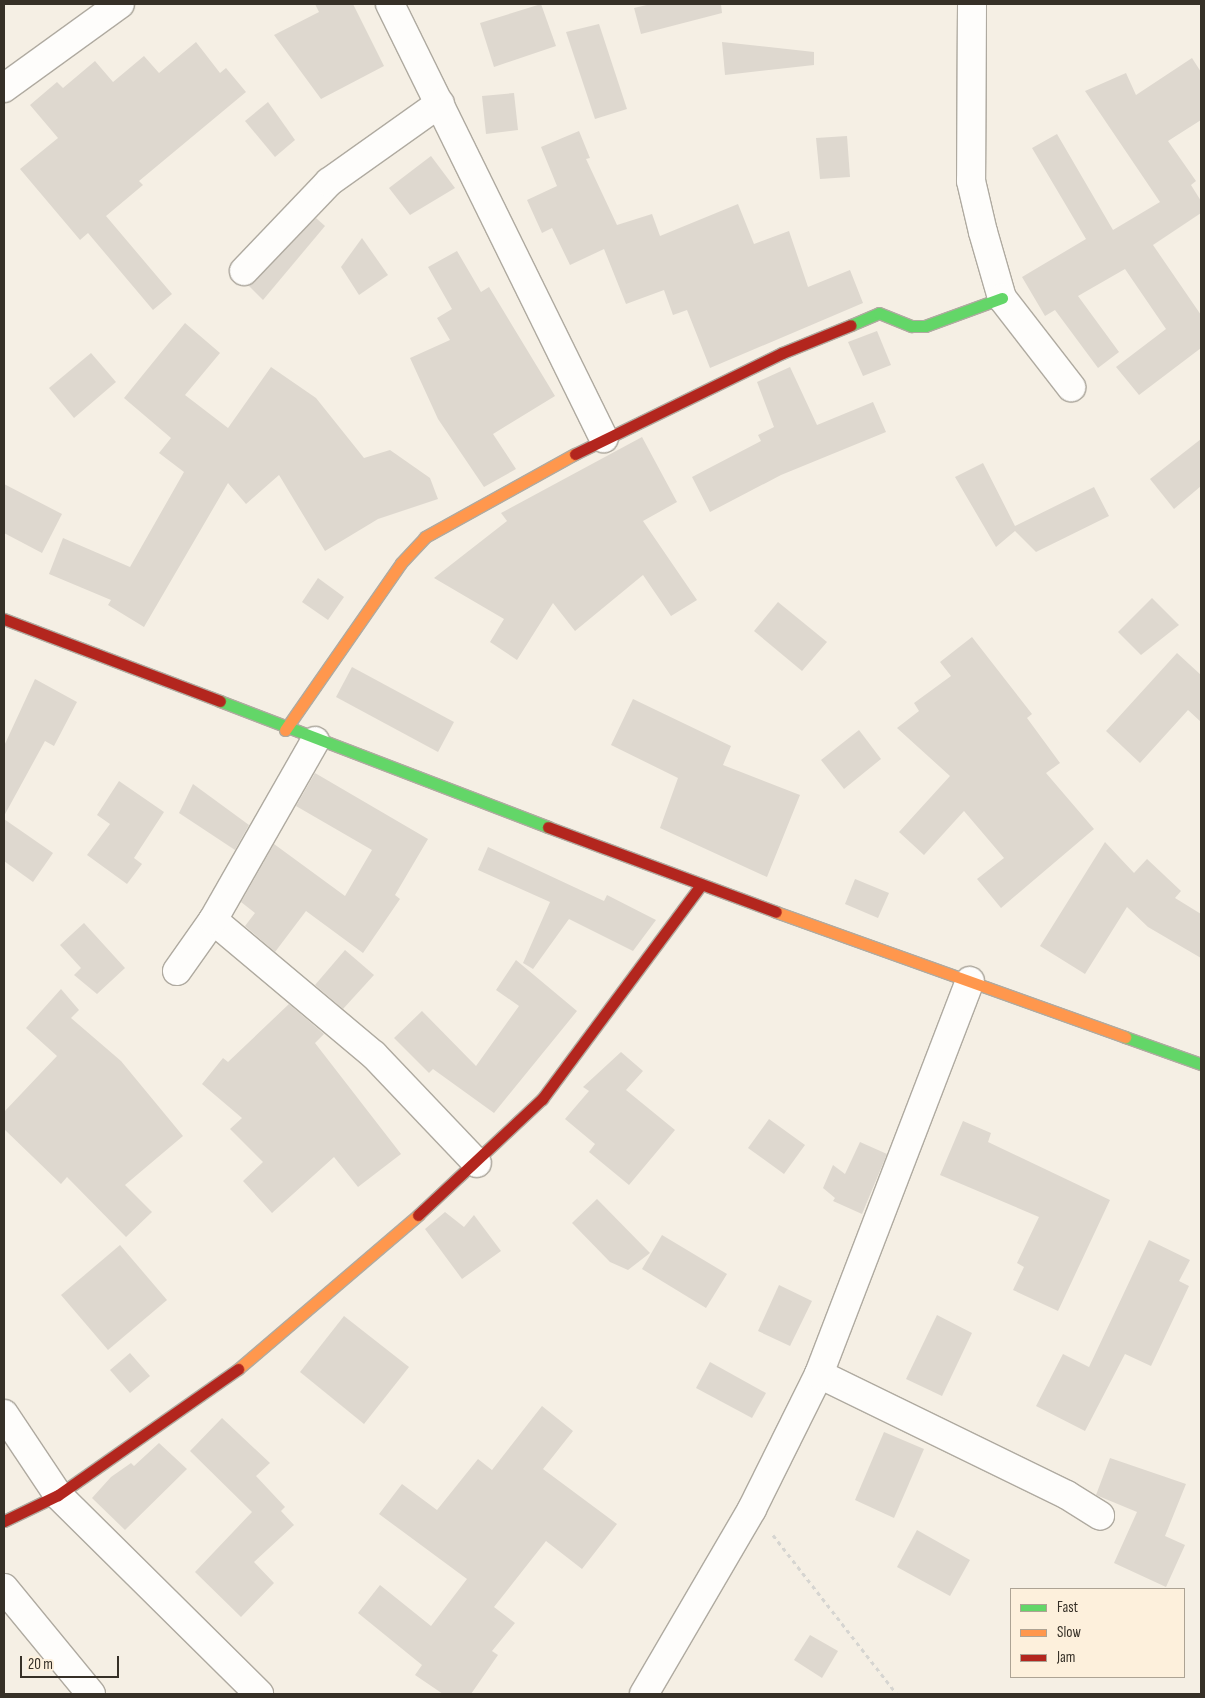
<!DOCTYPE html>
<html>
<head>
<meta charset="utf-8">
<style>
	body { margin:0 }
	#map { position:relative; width:1205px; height:1698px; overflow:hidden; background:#f5efe4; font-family:"Sofia Sans Condensed",sans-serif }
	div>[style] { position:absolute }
	.building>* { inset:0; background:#ded8cf }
	.path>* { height:3px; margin-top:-1.5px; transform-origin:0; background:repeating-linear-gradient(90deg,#d6d5d1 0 4px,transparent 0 8px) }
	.roads { filter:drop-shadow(1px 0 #afaaa0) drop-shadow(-1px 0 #afaaa0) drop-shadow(0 1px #afaaa0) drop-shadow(0 -1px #afaaa0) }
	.street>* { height:28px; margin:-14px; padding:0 14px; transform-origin:14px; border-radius:14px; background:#fefdfb }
	.fast>* { height:11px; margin:-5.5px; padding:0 5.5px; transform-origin:5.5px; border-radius:5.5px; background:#63d668 }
	.slow>* { height:11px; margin:-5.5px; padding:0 5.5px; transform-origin:5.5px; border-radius:5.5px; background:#ff974d }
	.jam>* { height:11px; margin:-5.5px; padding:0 5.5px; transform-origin:5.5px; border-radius:5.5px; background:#b3261e }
	span { translate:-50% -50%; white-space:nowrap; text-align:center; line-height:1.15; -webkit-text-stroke:4px #fdf0dc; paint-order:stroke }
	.frame { position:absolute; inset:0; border:5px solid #363027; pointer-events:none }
	.legend { position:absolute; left:1010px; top:1588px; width:175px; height:90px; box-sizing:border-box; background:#fdf0dc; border:1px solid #ada394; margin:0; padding:6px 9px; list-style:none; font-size:15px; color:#363027 }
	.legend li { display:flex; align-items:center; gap:10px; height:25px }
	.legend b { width:25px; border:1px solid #ada394 }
	.scale { position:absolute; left:20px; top:1656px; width:99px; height:22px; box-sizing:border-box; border:2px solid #363027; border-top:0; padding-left:6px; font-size:15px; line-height:18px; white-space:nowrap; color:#363027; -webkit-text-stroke:4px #fdf0dc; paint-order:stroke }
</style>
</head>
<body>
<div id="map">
	<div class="building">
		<div style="clip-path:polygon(315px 4px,353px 4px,384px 66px,321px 99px,274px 35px,319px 12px)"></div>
		<div style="clip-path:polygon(541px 4px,556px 46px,494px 67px,480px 23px)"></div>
		<div style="clip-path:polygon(651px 4px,721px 4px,722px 13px,641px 34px,634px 8px)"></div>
		<div style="clip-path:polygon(599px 24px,627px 109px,595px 119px,566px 32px)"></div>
		<div style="clip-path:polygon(196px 42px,220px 73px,226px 68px,246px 92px,139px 181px,143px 185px,106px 216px,172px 294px,153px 310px,88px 233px,80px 240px,20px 169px,58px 138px,30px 105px,57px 82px,63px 88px,95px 61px,113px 82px,144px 56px,159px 73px)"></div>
		<div style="clip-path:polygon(722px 42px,814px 52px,814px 65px,725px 75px)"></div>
		<div style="clip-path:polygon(1192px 58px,1201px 72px,1201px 120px,1168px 141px,1196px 181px,1191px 185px,1201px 201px,1201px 213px,1153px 245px,1201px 315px,1201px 348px,1139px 395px,1116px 367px,1166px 329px,1125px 269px,1078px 296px,1119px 352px,1098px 368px,1055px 310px,1045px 316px,1022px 277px,1086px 239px,1032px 148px,1057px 134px,1113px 230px,1160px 202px,1085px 91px,1126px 73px,1136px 95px)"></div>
		<div style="clip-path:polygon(514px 93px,518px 130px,486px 134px,482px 96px)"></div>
		<div style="clip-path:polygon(268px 102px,295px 140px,275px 157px,245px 121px)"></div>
		<div style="clip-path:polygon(579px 131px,590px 158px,586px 159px,617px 225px,652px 214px,660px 236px,738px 204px,754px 244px,789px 231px,808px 287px,850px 270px,863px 303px,710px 368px,687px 310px,673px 315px,664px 290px,626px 304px,604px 249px,570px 265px,552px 228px,542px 233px,527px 200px,557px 186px,541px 147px)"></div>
		<div style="clip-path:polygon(847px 136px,850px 177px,820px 179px,816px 138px)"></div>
		<div style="clip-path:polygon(431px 156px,455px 188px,410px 215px,389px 188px)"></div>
		<div style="clip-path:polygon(316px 218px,325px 226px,263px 300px,249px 286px)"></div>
		<div style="clip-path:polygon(362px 238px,388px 275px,359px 295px,341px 267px)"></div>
		<div style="clip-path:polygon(457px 251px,481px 292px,489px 287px,555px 396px,493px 434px,516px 469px,484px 487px,438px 419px,410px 358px,450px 340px,437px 318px,452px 309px,428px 267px)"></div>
		<div style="clip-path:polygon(185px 323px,220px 353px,185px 395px,228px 428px,271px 367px,316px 398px,364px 458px,390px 450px,430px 478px,438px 499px,378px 519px,325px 551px,279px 475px,246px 504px,228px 483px,144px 627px,108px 605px,111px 600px,49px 574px,63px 538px,130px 567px,184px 472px,159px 453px,171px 438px,124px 398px)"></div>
		<div style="clip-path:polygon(877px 331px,891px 365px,863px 376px,848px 342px)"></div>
		<div style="clip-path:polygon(91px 353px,116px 382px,74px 418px,49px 388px)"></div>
		<div style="clip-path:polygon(790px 367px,817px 425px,873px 402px,886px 432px,781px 475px,710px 512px,692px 477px,761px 441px,758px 435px,774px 427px,757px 382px)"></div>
		<div style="clip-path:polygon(642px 437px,677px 502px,643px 521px,697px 600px,671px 616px,643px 575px,575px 631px,553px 603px,517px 660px,490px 642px,504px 619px,434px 578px,507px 521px,501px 513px)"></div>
		<div style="clip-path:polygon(1201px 439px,1201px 486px,1174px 509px,1150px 479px)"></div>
		<div style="clip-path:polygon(983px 463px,1015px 526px,1094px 487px,1109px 516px,1036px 552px,1015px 531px,996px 547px,955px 477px)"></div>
		<div style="clip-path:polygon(4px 484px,62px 514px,42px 553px,4px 533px)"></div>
		<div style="clip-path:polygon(318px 578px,344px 597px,328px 620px,302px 602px)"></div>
		<div style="clip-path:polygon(1152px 598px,1179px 625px,1141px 655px,1118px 632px)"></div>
		<div style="clip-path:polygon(778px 602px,827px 642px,802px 671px,754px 631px)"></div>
		<div style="clip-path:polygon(972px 637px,1032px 714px,1027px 718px,1060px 763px,1046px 773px,1094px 829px,1001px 908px,977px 879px,1004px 858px,964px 811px,924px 855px,899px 832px,950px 776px,897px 728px,919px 711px,914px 703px,951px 676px,940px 662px)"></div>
		<div style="clip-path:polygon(1177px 653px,1201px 675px,1201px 722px,1188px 710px,1140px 763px,1106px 731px)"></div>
		<div style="clip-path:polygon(352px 667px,454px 722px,438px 752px,336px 697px)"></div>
		<div style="clip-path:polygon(35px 679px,77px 702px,54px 746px,45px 741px,4px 816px,4px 746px)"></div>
		<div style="clip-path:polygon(633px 699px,731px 746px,723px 765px,800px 795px,767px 877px,660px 828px,678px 778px,611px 745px)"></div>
		<div style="clip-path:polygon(859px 730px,881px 759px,844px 789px,821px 760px)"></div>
		<div style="clip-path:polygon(315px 773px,428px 839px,395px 895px,400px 899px,363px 953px,306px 911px,275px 952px,245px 926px,255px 913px,241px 902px,274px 844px,345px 896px,372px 850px,296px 806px)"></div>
		<div style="clip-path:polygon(119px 781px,164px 812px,134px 858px,142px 864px,127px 884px,87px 855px,110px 824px,97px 815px)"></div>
		<div style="clip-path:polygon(193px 784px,249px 825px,235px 850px,179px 813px)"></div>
		<div style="clip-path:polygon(4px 819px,53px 853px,33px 882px,4px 861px)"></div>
		<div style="clip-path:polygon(1105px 842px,1134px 873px,1147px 859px,1181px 891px,1175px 898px,1201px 914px,1201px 958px,1148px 927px,1127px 907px,1085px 974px,1040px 946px)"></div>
		<div style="clip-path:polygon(488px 847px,604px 901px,607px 895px,656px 920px,633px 951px,569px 919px,533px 969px,523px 963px,550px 902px,478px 870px)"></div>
		<div style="clip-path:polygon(855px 879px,889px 893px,878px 918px,845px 904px)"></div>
		<div style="clip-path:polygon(84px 923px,125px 968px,97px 994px,74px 975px,81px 968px,60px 945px)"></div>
		<div style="clip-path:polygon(345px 950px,374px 975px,343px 1009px,315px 985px)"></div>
		<div style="clip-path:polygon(516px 960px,577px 1011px,494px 1113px,433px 1069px,429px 1073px,394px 1038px,422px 1011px,476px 1066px,519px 1006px,496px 990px)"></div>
		<div style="clip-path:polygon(61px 989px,79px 1010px,71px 1018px,121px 1061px,183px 1136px,125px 1185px,152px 1212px,126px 1237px,67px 1177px,61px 1184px,4px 1129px,4px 1112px,57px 1056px,26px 1028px)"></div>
		<div style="clip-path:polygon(289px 1004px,324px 1034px,315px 1043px,401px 1154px,358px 1187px,334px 1157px,272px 1213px,243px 1181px,263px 1162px,230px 1129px,242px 1118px,202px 1084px,223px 1058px,228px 1062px)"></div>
		<div style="clip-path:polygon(621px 1052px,643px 1071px,626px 1090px,675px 1130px,629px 1185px,589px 1152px,595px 1144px,565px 1119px,589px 1091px,583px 1087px)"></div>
		<div style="clip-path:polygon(769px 1119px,805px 1145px,784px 1174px,748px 1148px)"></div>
		<div style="clip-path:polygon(963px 1121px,991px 1133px,988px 1142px,1110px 1200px,1058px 1311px,1013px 1290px,1024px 1267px,1017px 1263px,1039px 1217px,940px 1175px)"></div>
		<div style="clip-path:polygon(860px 1142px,887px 1154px,862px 1214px,833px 1201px,835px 1198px,823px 1188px,833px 1165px,845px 1174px)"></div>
		<div style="clip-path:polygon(597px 1199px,650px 1253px,628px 1270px,610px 1262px,572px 1223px)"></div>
		<div style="clip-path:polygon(445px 1212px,464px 1227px,474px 1215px,501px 1251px,462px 1279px,425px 1229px)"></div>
		<div style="clip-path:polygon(662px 1235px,727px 1274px,706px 1308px,642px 1269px)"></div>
		<div style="clip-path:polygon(1149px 1240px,1190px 1260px,1179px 1281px,1189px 1286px,1151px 1366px,1125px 1354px,1085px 1431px,1036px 1406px,1063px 1354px,1089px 1367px)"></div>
		<div style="clip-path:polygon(120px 1245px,167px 1300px,108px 1350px,61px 1295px)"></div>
		<div style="clip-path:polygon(779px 1285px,812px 1301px,790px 1346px,758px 1331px)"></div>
		<div style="clip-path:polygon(937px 1315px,972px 1333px,942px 1396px,906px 1379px)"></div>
		<div style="clip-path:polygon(344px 1316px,409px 1367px,364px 1424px,300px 1372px)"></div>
		<div style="clip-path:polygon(130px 1353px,150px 1376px,130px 1393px,110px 1370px)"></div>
		<div style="clip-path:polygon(710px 1362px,766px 1393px,752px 1418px,696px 1388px)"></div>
		<div style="clip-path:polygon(542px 1406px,573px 1431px,543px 1469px,617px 1524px,582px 1569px,546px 1541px,494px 1607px,515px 1623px,492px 1651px,498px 1655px,471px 1694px,443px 1694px,415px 1675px,422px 1665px,358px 1613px,380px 1585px,431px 1626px,467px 1579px,379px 1514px,402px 1484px,437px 1510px,478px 1459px,492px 1470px)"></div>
		<div style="clip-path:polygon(222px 1418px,270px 1463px,256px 1476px,285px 1507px,281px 1511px,294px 1525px,254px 1562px,274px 1583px,241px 1617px,195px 1572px,252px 1512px,190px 1451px)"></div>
		<div style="clip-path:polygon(884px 1432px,924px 1449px,894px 1518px,855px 1500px)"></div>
		<div style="clip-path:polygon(159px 1443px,187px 1469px,125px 1530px,92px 1498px,111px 1477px,131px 1463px,134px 1466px)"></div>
		<div style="clip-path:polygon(1110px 1458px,1186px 1484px,1165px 1536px,1185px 1545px,1166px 1587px,1114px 1563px,1137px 1512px,1096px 1495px)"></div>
		<div style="clip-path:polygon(917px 1530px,970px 1560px,950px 1596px,897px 1567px)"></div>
		<div style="clip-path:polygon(810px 1635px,838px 1651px,822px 1678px,794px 1660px)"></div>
	</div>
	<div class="path">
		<div style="left:773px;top:1535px;width:202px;rotate:52.1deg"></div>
	</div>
	<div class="roads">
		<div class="street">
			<div style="left:390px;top:4px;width:484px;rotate:63.8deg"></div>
			<div style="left:972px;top:4px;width:177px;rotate:90.3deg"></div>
			<div style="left:971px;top:181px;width:52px;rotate:76.8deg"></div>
			<div style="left:983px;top:232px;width:69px;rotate:73.9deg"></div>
			<div style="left:1002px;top:298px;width:113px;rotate:52.2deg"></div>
			<div style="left:4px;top:88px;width:143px;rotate:-35.9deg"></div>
			<div style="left:244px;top:271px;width:123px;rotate:-46.3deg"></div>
			<div style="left:329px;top:182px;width:136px;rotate:-35.4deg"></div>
			<div style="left:213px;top:920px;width:210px;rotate:40deg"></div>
			<div style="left:374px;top:1055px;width:149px;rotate:46.4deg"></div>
			<div style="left:177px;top:971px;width:62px;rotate:-54.8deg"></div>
			<div style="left:213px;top:920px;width:206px;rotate:-60.3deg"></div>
			<div style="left:819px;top:1374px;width:276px;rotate:26deg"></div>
			<div style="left:1067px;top:1495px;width:39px;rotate:32deg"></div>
			<div style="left:4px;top:1414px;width:97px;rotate:56.3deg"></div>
			<div style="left:58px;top:1495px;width:283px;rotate:44.7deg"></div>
			<div style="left:4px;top:1588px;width:137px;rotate:50.6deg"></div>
			<div style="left:644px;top:1694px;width:214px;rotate:-59.7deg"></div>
			<div style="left:752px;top:1509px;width:151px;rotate:-63.6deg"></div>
			<div style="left:819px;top:1374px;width:421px;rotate:-69deg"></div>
		</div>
		<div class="fast">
			<div style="left:851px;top:325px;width:30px;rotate:-23deg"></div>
			<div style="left:879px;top:313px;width:35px;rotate:22deg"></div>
			<div style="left:912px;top:326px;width:13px"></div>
			<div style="left:925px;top:326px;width:82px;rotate:-20deg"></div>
			<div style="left:220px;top:701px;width:351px;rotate:21deg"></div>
			<div style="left:1125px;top:1037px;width:81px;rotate:19.6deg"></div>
		</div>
		<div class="slow">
			<div style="left:285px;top:730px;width:203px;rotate:-55.2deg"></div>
			<div style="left:401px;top:563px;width:35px;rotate:-47deg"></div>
			<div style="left:425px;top:537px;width:171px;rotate:-29deg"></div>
			<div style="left:776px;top:912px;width:371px;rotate:19.7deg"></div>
			<div style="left:238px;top:1369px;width:237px;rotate:-40.5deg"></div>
		</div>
		<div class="jam">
			<div style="left:575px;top:454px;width:230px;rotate:-26deg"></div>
			<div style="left:782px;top:353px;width:74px;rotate:-22.1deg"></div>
			<div style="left:4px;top:619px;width:231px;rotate:20.8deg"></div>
			<div style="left:548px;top:827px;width:243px;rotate:20.4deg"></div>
			<div style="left:418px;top:1215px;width:170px;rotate:-43.1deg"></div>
			<div style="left:542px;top:1099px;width:267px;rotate:-53.4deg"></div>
			<div style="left:4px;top:1521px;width:60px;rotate:-25.7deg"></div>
			<div style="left:58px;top:1495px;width:220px;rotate:-35deg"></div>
		</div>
	</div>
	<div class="frame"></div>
	<ul class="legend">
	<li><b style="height:6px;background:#63d668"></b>Fast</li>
	<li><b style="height:6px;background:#ff974d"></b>Slow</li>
	<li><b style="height:6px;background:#b3261e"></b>Jam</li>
	</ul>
	<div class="scale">20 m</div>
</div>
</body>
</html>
